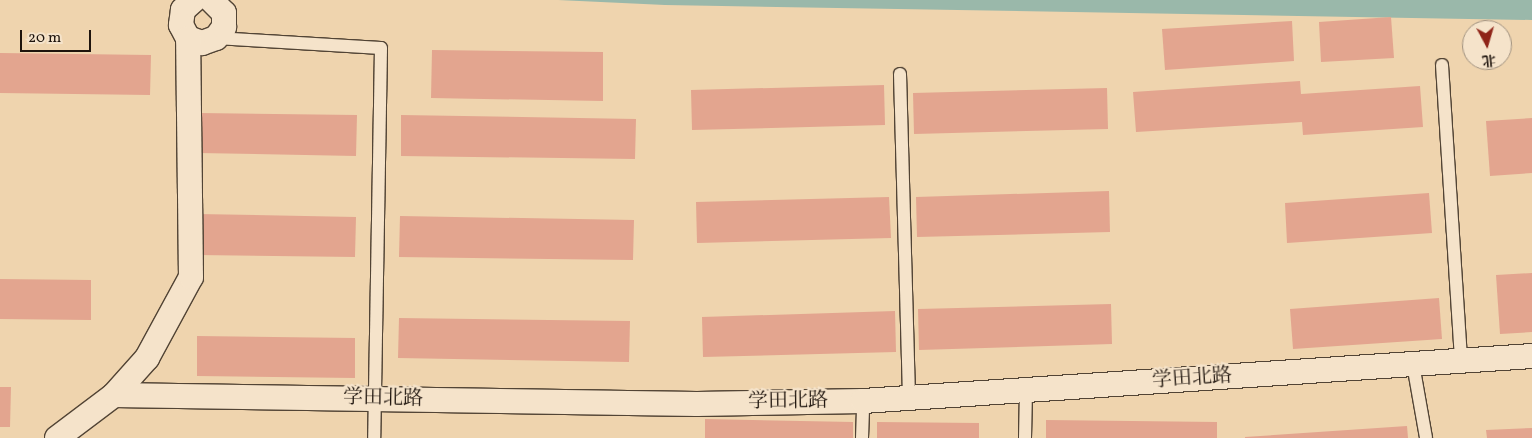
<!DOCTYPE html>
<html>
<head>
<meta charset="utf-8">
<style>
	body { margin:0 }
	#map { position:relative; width:1532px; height:438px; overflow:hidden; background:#efd4ae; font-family:Vollkorn,"Noto Serif SC",serif }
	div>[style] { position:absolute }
	.water>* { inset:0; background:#9ab8aa }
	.building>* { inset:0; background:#e3a58f }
	.roads { filter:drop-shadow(1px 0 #524435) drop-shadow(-1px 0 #524435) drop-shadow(0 1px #524435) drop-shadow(0 -1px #524435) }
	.service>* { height:12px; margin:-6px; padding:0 6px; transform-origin:6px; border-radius:6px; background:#f5e3ca }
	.minor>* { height:24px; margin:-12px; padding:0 12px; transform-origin:12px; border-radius:12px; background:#f5e3ca }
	span { translate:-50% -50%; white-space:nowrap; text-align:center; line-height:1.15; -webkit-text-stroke:4.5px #f5e3ca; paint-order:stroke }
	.street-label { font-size:20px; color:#1e140d }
	.north { position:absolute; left:1462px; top:20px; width:50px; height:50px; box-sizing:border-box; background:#f5e3ca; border:1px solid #9f907e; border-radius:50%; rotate:174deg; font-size:14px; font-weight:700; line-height:20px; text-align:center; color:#1e140d }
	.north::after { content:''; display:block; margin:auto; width:18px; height:22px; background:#8f2418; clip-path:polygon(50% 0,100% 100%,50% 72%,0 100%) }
	.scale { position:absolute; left:20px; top:30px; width:71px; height:22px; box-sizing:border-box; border:2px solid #1e140d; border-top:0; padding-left:6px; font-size:15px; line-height:18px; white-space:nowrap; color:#1e140d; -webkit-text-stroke:4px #f5e3ca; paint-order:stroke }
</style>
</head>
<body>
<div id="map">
	<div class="water">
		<div style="clip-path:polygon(558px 0,1532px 0,1532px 20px,665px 5px)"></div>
	</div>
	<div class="building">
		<div style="clip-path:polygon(1391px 17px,1394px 58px,1321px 62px,1319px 22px)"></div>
		<div style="clip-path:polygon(1292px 21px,1294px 61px,1165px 70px,1162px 29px)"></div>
		<div style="clip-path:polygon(432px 50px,603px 52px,603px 101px,431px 98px)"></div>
		<div style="clip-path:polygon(0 53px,151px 55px,150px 95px,0 93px)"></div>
		<div style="clip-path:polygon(1300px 81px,1301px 94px,1420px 86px,1423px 127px,1303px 135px,1302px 122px,1136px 132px,1133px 92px)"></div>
		<div style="clip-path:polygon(884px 85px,885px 125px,692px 130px,691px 90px)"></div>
		<div style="clip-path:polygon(1107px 88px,1108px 129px,914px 134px,913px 93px)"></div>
		<div style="clip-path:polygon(199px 113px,357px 115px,356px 156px,198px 153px)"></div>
		<div style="clip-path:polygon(401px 115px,636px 119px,635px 159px,401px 156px)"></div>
		<div style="clip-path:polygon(1532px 118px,1532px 173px,1490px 176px,1486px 121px)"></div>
		<div style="clip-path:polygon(1109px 191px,1110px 232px,917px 237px,916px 197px)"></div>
		<div style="clip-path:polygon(1429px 193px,1432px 233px,1287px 243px,1285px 203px)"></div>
		<div style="clip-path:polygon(889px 197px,891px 238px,697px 243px,696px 202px)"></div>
		<div style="clip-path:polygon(197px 214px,356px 217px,355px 257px,197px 255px)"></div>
		<div style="clip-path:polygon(400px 216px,634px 220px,633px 260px,399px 257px)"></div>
		<div style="clip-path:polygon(1532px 273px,1532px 332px,1500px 334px,1496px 275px)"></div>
		<div style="clip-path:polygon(0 279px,91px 280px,91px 320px,0 319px)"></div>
		<div style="clip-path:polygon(1439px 298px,1442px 339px,1293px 349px,1290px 309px)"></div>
		<div style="clip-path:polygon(1111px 304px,1112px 344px,919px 350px,918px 309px)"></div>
		<div style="clip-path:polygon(895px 311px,896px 352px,703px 357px,702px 317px)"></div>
		<div style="clip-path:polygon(399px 318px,630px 321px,629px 362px,398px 358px)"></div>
		<div style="clip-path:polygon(197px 336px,355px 338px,355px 378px,197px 376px)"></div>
		<div style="clip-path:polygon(0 387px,11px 387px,10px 427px,0 427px)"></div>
		<div style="clip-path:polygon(705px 419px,853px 422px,853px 438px,705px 438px)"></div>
		<div style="clip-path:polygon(1046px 420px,1217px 422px,1217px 438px,1046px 438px)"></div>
		<div style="clip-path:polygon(877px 422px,979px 423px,979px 438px,877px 438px)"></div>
		<div style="clip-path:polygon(1407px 426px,1408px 438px,1245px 438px,1245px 437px)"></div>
		<div style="clip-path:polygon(1532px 428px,1532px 438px,1487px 438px,1486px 430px)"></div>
	</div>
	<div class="roads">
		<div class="service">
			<div style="left:216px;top:38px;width:165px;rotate:3.5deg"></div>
			<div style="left:381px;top:48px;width:390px;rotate:91deg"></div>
			<div style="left:1442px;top:65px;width:297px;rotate:86.3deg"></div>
			<div style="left:900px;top:74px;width:324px;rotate:88.4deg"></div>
			<div style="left:1413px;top:364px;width:75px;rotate:80deg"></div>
			<div style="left:862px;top:438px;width:37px;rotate:-88deg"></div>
			<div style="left:1025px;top:438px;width:48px;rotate:-88.8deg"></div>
		</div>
		<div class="minor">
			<div style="left:194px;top:0;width:15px;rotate:138deg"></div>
			<div style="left:183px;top:10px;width:15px;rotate:98deg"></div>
			<div style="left:181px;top:25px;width:15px;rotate:62deg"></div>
			<div style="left:188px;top:38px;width:15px;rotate:20deg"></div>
			<div style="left:202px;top:43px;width:15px;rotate:-20deg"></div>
			<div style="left:216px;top:38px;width:14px;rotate:-54deg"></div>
			<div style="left:224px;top:27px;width:14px;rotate:-90deg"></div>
			<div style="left:224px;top:13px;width:18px;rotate:-135deg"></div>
			<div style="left:114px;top:395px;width:50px;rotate:-48.3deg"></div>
			<div style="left:147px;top:358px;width:92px;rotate:-61.5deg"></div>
			<div style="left:191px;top:277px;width:239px;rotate:-90.7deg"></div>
			<div style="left:57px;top:438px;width:71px;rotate:-37deg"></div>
			<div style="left:114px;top:395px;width:583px;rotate:0.88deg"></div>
			<div style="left:697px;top:404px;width:166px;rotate:-1deg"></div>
			<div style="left:863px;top:401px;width:671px;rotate:-3.85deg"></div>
		</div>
	</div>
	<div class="street-label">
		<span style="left:1192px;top:379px;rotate:-4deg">学田北路</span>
		<span style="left:383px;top:399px;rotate:1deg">学田北路</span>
		<span style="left:788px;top:402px;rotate:-1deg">学田北路</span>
	</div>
	<div class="north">北</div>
	<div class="scale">20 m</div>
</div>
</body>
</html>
